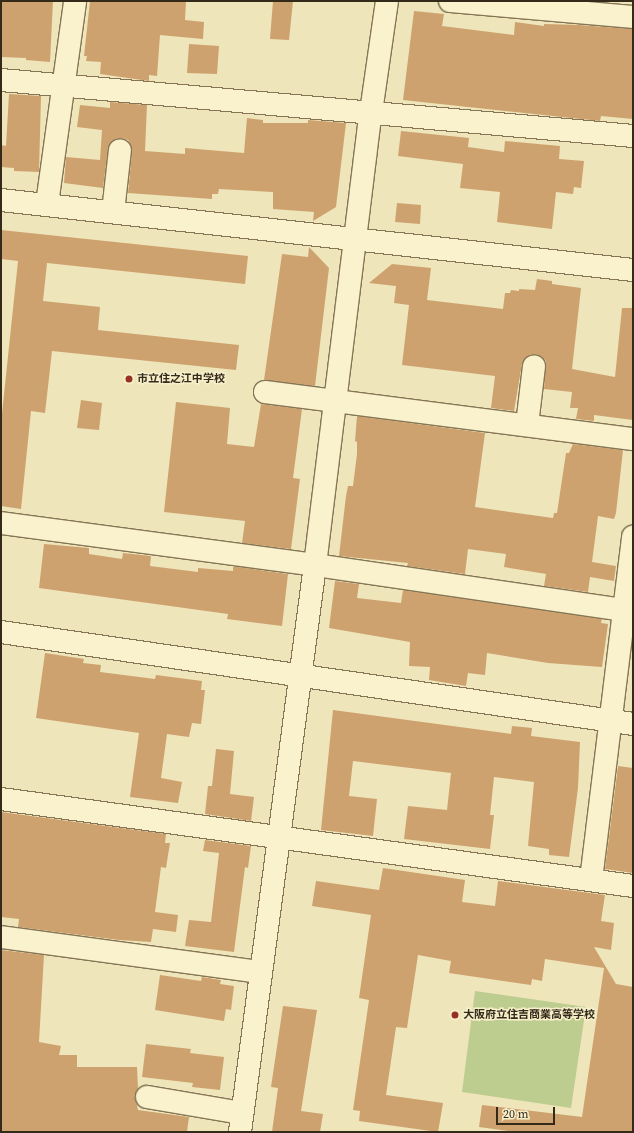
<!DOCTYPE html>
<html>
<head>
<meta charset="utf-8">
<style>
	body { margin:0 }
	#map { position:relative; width:634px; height:1133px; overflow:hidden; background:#eee5ba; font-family:"Source Serif 4","Noto Sans JP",serif }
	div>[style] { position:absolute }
	.green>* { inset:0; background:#bdcc8f }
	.building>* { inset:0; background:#cea26f }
	.roads { filter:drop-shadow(1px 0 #857555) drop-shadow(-1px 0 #857555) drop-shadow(0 1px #857555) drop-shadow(0 -1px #857555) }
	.street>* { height:22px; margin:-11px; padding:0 11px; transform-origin:11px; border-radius:11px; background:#f9f2cd }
	.secondary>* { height:22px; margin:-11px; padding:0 11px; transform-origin:11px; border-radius:11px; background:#f9f2cd }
	.dots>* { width:11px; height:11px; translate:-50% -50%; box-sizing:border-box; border:2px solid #f6efca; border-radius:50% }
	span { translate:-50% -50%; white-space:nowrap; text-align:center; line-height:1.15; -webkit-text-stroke:3px #f6efca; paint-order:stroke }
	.poi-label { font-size:11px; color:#342a1a; font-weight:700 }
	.left { translate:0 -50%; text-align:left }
	.frame { position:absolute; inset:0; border:2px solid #342a1a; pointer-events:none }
	.scale { position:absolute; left:496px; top:1107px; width:59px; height:18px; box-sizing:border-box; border:2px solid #342a1a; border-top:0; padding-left:5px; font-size:12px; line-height:14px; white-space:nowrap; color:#342a1a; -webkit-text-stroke:3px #f6efca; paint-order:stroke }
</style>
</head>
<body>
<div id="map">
	<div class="green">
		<div style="clip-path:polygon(475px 991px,586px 1007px,571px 1108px,462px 1092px)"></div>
	</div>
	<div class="building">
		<div style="clip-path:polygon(1px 1px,53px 1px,50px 62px,26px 60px,26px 58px,1px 57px)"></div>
		<div style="clip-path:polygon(90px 1px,186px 1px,185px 20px,204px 22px,203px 39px,160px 35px,157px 76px,149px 75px,149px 81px,100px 74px,101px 62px,86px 61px,87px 56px,84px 56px)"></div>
		<div style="clip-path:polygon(273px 1px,293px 1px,289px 40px,270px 39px)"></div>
		<div style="clip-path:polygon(414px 11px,444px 14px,442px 26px,514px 35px,515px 22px,544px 26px,544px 24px,579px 25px,633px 29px,633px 119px,601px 116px,600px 121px,403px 100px)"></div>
		<div style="clip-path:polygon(189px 44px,219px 46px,217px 74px,187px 73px)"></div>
		<div style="clip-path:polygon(9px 94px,41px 96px,39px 172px,14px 171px,14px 168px,1px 167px,1px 145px,6px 146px)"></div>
		<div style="clip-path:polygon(110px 102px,147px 105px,145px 151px,185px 154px,185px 148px,244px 153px,247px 118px,263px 120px,263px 123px,308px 123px,308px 120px,346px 123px,336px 207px,313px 221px,314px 212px,273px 209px,273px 192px,219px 189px,218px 194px,212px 194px,212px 199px,128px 193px,132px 151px,128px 140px,121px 138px,115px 139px,108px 148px,103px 188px,64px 183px,66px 157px,100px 160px,102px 130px,77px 127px,80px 105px,110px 108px)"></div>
		<div style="clip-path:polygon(401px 131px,469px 138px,468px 147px,504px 152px,505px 141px,560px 146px,559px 159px,584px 161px,581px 188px,574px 187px,573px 194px,556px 192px,552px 229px,497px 222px,500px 192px,460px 188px,463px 164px,398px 156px)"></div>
		<div style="clip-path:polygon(397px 203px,421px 205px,420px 224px,395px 222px)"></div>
		<div style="clip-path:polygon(1px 230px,248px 256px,245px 284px,47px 263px,43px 301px,100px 307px,98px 330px,239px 345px,236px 370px,52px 351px,45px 413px,31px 411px,21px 509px,1px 506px,1px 423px,18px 261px,1px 259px)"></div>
		<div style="clip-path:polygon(309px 247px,329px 268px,315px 386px,264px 380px,282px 254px,308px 257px)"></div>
		<div style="clip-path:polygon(392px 264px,431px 268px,427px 300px,503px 309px,505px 293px,510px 293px,511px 290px,519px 291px,519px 289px,535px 290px,537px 279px,552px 281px,552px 284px,581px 288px,572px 369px,615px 377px,622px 308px,633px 308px,633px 420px,594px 415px,594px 421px,576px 419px,578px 408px,570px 408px,572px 392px,544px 389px,546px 361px,536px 354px,529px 355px,522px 364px,514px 411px,491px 408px,495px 376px,402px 365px,409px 305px,394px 303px,396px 286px,369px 283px)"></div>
		<div style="clip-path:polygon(81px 400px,102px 403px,99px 430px,77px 428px)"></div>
		<div style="clip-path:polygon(176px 402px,230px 408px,227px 444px,254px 447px,261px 404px,302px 409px,293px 478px,300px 479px,291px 549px,242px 543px,245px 521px,164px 512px)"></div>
		<div style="clip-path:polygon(357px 416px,485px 433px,475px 507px,553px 518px,554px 513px,557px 513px,566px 453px,569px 453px,573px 444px,623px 450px,616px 513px,614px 519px,598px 516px,592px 562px,616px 566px,614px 581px,590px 577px,588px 592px,544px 586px,546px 574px,504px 567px,506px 554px,468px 549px,465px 574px,407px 566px,408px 563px,339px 556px,346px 496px,348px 486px,353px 486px,357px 454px,357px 442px,355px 441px)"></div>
		<div style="clip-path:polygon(44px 544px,89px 548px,89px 554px,122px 559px,123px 553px,151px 556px,150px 566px,198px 572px,198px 568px,233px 571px,233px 567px,239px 567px,288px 574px,282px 626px,227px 619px,228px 614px,39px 588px)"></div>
		<div style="clip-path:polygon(335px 581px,359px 584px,357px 598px,401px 603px,403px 590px,602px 619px,601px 623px,608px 624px,602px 667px,548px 663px,487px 653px,485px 675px,468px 673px,466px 686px,429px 680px,430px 667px,409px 666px,410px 642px,329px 628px)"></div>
		<div style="clip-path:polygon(45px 653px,84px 659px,83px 663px,101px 665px,100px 672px,155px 679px,156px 675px,202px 681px,201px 690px,205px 690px,201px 724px,192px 723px,189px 737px,167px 734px,161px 778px,182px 782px,178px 803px,130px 797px,139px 733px,36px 718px)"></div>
		<div style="clip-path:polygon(333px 710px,511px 734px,512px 726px,532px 728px,531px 736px,580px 742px,578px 788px,569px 857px,549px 855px,549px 849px,528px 846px,534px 782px,494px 777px,490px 815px,494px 815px,490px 849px,404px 839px,408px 806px,447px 810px,451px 773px,353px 761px,349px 796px,377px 799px,373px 836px,321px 830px)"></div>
		<div style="clip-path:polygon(216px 749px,234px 751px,230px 794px,254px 797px,251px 821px,205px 814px,208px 786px,212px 786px)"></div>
		<div style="clip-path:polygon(618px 766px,633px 768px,633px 873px,605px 869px)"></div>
		<div style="clip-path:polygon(1px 812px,166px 834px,165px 843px,170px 843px,166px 868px,161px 867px,155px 912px,178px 915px,176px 932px,153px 929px,151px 942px,119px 940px,18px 927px,19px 919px,1px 917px)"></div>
		<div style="clip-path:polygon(205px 840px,251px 846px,248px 868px,245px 867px,234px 952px,185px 946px,189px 920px,211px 922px,219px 853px,203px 851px)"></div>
		<div style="clip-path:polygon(383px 868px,465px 880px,462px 902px,495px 906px,498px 881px,605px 895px,601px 921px,614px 923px,611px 950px,594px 947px,616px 984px,633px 987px,633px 1132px,516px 1132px,479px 1127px,482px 1105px,582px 1117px,604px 968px,545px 959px,542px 981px,532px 979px,531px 985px,449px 973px,451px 961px,418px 955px,407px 1028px,396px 1027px,386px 1095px,443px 1103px,438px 1132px,359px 1121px,360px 1111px,353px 1110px,369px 1000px,359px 998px,371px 915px,312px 906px,316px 881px,379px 890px)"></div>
		<div style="clip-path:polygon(1px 950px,44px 955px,39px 1042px,61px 1046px,59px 1055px,77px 1055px,77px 1067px,137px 1067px,138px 1089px,135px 1095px,138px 1110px,189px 1117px,187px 1132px,1px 1132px)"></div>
		<div style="clip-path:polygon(160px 975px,201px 981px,202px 977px,221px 980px,220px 984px,234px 986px,231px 1010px,226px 1009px,224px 1021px,155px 1010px)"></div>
		<div style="clip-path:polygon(283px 1006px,317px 1010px,301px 1111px,323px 1114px,320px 1132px,272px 1132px,278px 1088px,271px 1087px)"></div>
		<div style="clip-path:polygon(146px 1044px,191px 1049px,190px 1053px,224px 1057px,220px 1090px,192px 1087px,193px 1083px,142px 1077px)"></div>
	</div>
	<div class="roads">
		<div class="street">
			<div style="left:450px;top:1px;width:184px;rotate:5deg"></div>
			<div style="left:1px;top:80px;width:634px;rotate:5.06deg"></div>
			<div style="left:47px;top:204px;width:205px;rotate:-82.1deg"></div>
			<div style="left:113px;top:212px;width:62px;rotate:-83.6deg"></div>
			<div style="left:265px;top:392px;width:371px;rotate:7.3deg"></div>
			<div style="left:527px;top:425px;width:59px;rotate:-83.2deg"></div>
			<div style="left:1px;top:523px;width:317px;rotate:7.6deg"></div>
			<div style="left:1px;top:632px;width:639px;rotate:8.28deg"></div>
			<div style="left:1px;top:799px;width:638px;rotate:7.84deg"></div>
			<div style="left:591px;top:880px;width:346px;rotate:-83deg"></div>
			<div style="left:1px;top:937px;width:262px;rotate:7.7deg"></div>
			<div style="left:147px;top:1097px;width:96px;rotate:9.6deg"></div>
		</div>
		<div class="secondary">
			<div style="left:1px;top:200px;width:636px;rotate:6.32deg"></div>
			<div style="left:315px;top:565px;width:312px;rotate:8.3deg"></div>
			<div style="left:240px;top:1132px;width:572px;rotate:-82.46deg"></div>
			<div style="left:315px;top:565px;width:456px;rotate:-83deg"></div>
			<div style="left:371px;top:112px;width:112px;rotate:-81.8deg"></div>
		</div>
	</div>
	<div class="dots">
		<div style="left:129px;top:379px;background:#963123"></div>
		<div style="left:455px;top:1015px;background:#963123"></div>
	</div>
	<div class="poi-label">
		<span class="left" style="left:137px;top:379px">市立住之江中学校</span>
		<span class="left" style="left:463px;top:1015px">大阪府立住吉商業高等学校</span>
	</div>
	<div class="frame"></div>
	<div class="scale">20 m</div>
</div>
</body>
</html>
